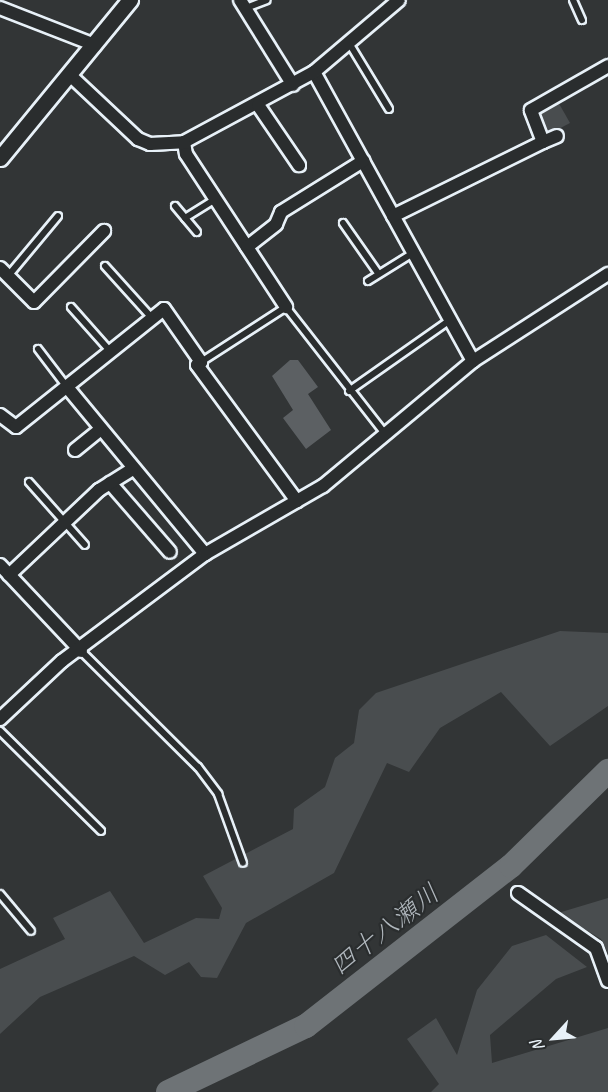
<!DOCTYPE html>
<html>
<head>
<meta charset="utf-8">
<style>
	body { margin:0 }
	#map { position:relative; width:608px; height:1092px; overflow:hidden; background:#323536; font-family:Caveat,"Klee One",sans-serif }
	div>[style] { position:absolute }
	.green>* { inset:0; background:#494d4f }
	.river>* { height:24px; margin:-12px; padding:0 12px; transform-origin:12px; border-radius:12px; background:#6e7376 }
	.building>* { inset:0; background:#5c6063 }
	.roads { filter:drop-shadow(2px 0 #e8f1f8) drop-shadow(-2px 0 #e8f1f8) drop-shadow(0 2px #e8f1f8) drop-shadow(0 -2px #e8f1f8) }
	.service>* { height:6px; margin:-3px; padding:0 3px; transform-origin:3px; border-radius:3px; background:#2a2d2e }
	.minor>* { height:12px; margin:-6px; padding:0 6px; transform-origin:6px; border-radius:6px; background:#2a2d2e }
	.tertiary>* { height:15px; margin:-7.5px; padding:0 7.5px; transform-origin:7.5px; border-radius:7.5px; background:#2a2d2e }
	span { translate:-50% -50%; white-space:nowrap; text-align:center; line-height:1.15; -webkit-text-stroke:4.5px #2a2d2e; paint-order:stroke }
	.water-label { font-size:26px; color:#b1b8be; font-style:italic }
	.north { position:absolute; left:524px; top:1008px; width:60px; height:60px; -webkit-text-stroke:4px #2a2d2e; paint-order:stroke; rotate:244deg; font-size:16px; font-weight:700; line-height:24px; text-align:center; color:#e8f1f8 }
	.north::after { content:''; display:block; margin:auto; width:21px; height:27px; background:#e8f1f8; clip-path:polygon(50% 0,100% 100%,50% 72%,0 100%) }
</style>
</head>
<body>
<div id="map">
	<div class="green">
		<div style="clip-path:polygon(557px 100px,570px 123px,549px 134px,537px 114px)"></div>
		<div style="clip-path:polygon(560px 631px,608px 633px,608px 706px,550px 746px,501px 692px,440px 728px,409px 772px,387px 763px,334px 873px,246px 923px,217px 978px,201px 977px,189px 962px,165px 975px,134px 956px,40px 997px,0 1034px,0 969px,65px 939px,53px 918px,110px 891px,144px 943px,196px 918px,219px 919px,222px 908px,203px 876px,293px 829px,294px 809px,325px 787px,335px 758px,354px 743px,359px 710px,376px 693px)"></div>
		<div style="clip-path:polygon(608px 898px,608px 953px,601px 939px,558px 913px)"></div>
		<div style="clip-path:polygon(546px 935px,587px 967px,556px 979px,490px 1035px,492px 1063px,608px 1028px,608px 1092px,431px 1092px,439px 1084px,407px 1039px,436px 1018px,457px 1055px,477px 990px,512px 946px)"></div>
	</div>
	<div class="river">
		<div style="left:168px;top:1092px;width:153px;rotate:-25.6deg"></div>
		<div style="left:306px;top:1026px;width:260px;rotate:-38deg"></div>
		<div style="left:511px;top:866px;width:136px;rotate:-44.4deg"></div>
	</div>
	<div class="building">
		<div style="clip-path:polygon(290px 360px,298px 360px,318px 387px,308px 394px,331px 430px,306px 449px,283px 418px,293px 410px,272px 376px)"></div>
	</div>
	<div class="roads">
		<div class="service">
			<div style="left:573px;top:0;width:22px;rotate:66deg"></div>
			<div style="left:246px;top:8px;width:22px;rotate:-21deg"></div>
			<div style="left:349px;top:43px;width:77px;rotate:58.8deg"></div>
			<div style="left:175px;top:206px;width:34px;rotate:50deg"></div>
			<div style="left:185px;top:218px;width:36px;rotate:-32deg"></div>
			<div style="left:343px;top:223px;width:61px;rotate:55deg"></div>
			<div style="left:105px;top:266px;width:70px;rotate:47.9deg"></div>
			<div style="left:8px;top:276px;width:78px;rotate:-50.2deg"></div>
			<div style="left:368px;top:281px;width:53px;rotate:-31.9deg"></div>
			<div style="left:71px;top:307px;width:60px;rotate:48.4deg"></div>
			<div style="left:38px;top:349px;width:48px;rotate:52.7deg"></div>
			<div style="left:201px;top:362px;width:101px;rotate:-32.9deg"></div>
			<div style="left:286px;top:307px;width:162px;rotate:52deg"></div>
			<div style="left:349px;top:391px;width:123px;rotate:-35.1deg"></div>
			<div style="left:29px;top:482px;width:84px;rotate:48.4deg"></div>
			<div style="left:81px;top:651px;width:165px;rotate:44.8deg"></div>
			<div style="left:198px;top:767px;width:34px;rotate:53deg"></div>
			<div style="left:218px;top:794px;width:73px;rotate:70.1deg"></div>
			<div style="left:0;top:731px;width:142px;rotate:44.7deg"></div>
			<div style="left:0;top:894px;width:48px;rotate:50deg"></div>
		</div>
		<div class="minor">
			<div style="left:240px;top:0;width:100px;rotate:58.1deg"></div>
			<div style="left:0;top:8px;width:102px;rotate:21.3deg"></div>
			<div style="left:314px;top:72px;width:330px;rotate:61.2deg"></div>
			<div style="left:72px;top:77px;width:91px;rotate:43.2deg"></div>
			<div style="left:138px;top:139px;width:13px;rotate:23deg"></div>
			<div style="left:150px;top:144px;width:34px;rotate:-3deg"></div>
			<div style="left:184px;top:142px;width:148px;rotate:-28.3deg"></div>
			<div style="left:314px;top:72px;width:111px;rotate:-40.3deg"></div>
			<div style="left:258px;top:105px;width:73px;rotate:55.7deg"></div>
			<div style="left:184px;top:142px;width:12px;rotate:81deg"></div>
			<div style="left:186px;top:154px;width:183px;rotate:56.8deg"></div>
			<div style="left:543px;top:142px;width:15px;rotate:-23deg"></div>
			<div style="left:393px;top:216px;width:167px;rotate:-26.3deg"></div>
			<div style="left:543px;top:142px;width:34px;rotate:-111deg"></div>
			<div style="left:531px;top:110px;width:89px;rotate:-29.7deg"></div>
			<div style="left:247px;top:247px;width:37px;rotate:-38deg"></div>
			<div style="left:276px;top:224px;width:13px;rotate:-67deg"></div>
			<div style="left:281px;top:212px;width:97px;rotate:-31.9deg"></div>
			<div style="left:0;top:268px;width:48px;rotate:45deg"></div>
			<div style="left:34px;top:302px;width:100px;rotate:-45.4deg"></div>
			<div style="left:67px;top:387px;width:217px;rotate:50.4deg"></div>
			<div style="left:0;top:415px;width:20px;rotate:37deg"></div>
			<div style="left:16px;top:427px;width:189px;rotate:-38.6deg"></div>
			<div style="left:164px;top:309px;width:65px;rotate:55.1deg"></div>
			<div style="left:201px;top:362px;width:5px;rotate:143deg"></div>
			<div style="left:197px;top:365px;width:169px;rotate:53.7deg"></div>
			<div style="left:75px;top:450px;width:32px;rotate:-39deg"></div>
			<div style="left:110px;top:483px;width:91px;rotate:49deg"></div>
			<div style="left:0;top:565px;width:118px;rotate:46.7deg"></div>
			<div style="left:9px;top:575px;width:124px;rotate:-43.4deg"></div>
			<div style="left:99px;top:490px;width:39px;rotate:-32deg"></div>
			<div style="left:0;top:719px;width:85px;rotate:-43.1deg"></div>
			<div style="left:62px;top:661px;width:179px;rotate:-36.8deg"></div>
			<div style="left:205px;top:554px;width:136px;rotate:-30deg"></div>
			<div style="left:323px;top:486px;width:195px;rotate:-39.8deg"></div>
			<div style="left:473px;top:361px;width:161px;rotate:-32.8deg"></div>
			<div style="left:518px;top:893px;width:95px;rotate:35.2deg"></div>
			<div style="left:596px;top:948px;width:35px;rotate:70deg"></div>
		</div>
		<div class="tertiary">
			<div style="left:0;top:158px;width:205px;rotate:-50.6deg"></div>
		</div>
	</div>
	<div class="water-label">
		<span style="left:385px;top:930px;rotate:-38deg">四十八瀬川</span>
	</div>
	<div class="north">N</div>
</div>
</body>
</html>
